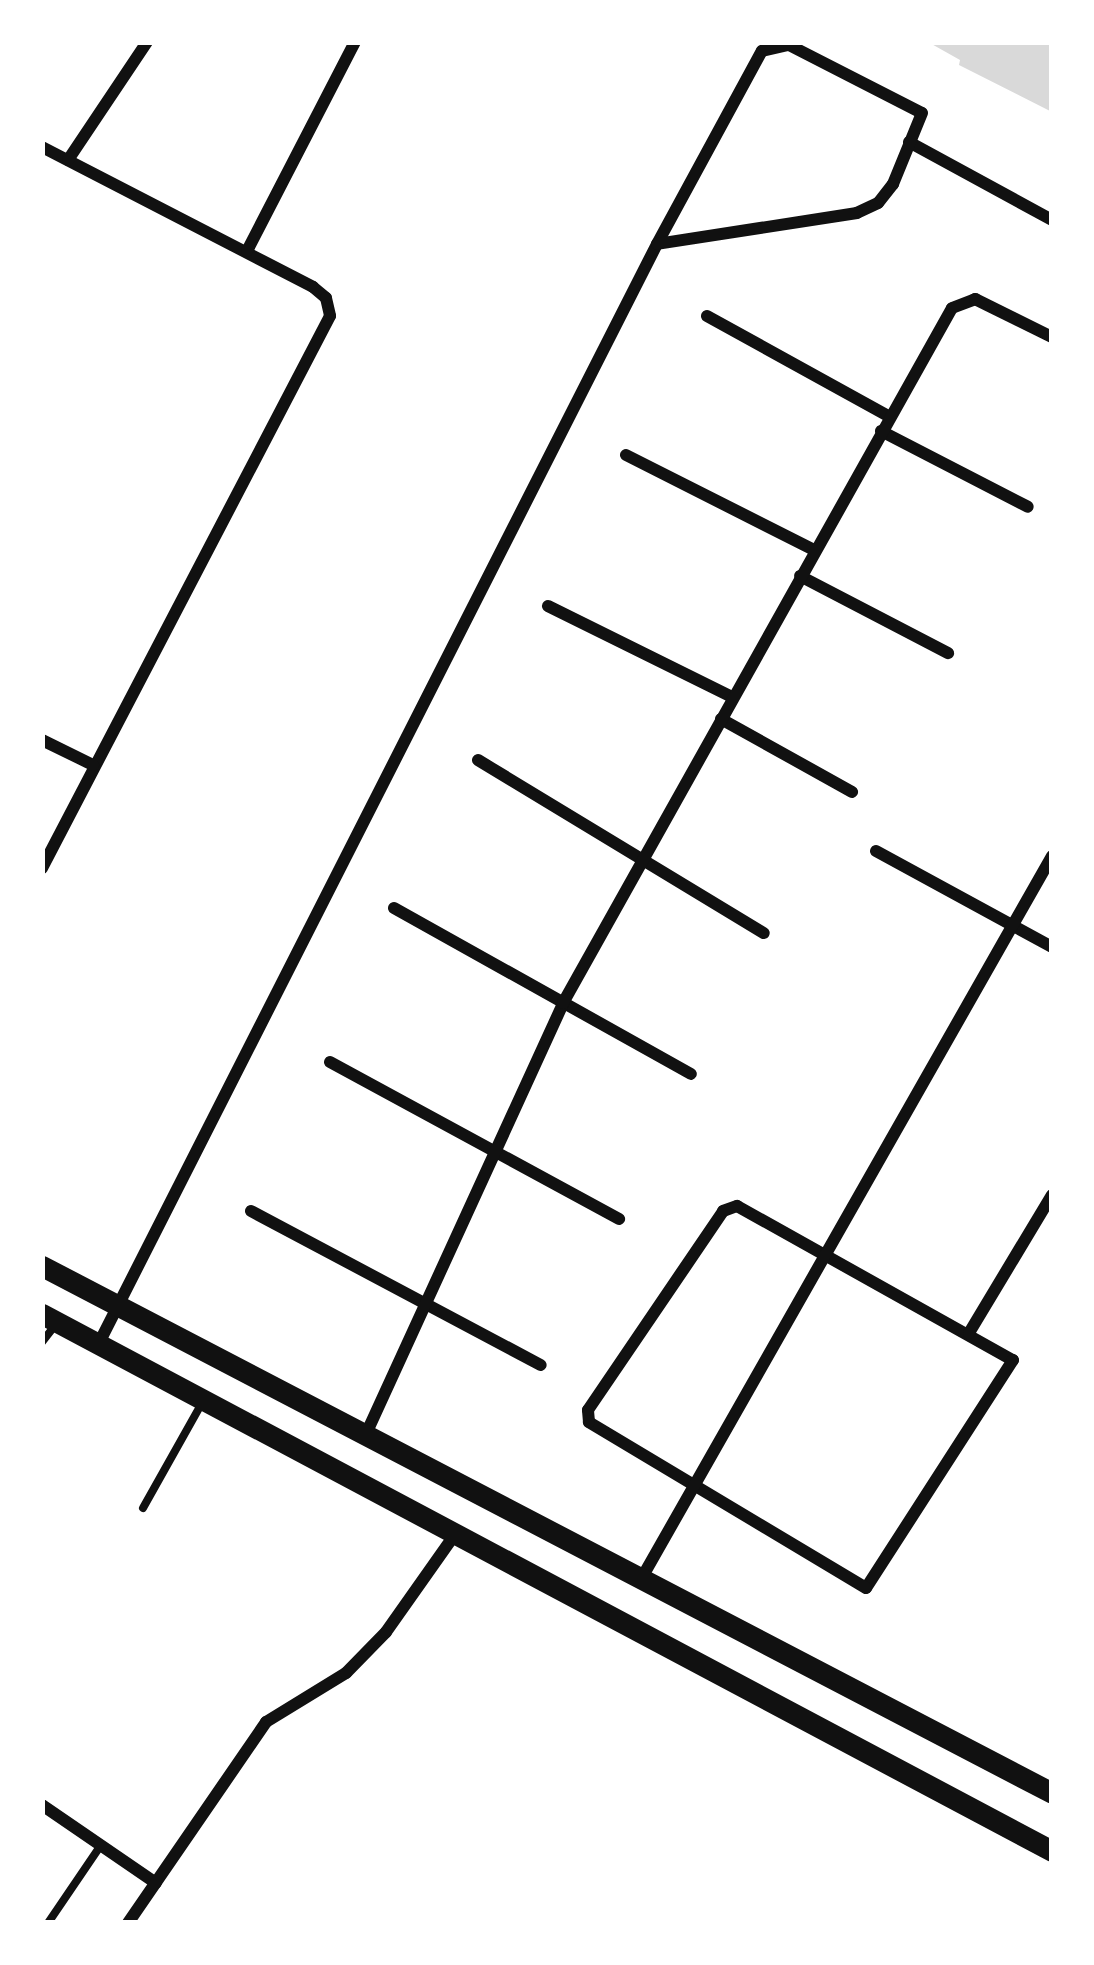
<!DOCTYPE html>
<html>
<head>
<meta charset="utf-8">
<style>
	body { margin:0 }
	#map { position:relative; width:1094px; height:1965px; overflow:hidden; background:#fff; font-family:"Fira Sans",sans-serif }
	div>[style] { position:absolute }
	.water>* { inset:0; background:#d9d9d9 }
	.service>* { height:8px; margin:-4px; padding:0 4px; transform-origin:4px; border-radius:4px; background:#111 }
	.minor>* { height:12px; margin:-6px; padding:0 6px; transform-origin:6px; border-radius:6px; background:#111 }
	.secondary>* { height:21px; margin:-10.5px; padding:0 10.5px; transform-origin:10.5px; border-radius:10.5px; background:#111 }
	span { translate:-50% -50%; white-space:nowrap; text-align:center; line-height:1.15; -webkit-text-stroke:9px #fff; paint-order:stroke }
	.frame { position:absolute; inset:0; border:45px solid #fff; pointer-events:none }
</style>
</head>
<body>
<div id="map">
	<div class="water">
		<div style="clip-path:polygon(928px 42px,1052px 42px,1052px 112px,959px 65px,960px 60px)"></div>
	</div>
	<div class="service">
		<div style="left:42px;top:1342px;width:24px;rotate:-52deg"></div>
		<div style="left:143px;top:1508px;width:120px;rotate:-60.7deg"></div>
		<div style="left:48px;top:1923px;width:94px;rotate:-55.8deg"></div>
	</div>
	<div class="minor">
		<div style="left:909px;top:142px;width:163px;rotate:28.6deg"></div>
		<div style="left:42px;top:147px;width:305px;rotate:27.3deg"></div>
		<div style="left:313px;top:287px;width:17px;rotate:40deg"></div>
		<div style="left:326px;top:298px;width:18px;rotate:77deg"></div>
		<div style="left:330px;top:316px;width:623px;rotate:117.55deg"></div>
		<div style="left:68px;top:160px;width:142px;rotate:-56.2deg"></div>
		<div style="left:247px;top:251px;width:235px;rotate:-62.7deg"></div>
		<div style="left:707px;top:316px;width:207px;rotate:28.9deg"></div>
		<div style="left:881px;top:431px;width:165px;rotate:27.3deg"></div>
		<div style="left:626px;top:455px;width:211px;rotate:26.8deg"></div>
		<div style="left:800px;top:576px;width:167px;rotate:27.5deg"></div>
		<div style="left:548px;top:606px;width:205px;rotate:26.3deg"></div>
		<div style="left:721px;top:719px;width:150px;rotate:29.1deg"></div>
		<div style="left:42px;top:740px;width:57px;rotate:26.1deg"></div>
		<div style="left:478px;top:760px;width:334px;rotate:31.2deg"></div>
		<div style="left:876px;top:851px;width:200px;rotate:28.6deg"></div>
		<div style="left:394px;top:908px;width:340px;rotate:29.2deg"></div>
		<div style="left:330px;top:1062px;width:329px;rotate:28.5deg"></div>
		<div style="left:737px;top:1206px;width:316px;rotate:29.2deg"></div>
		<div style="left:1013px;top:1360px;width:271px;rotate:122.8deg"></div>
		<div style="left:866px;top:1588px;width:323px;rotate:-149.1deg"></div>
		<div style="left:589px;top:1422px;width:12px;rotate:-95deg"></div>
		<div style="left:588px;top:1410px;width:240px;rotate:-55.8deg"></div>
		<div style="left:723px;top:1211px;width:15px;rotate:-20deg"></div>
		<div style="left:251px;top:1211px;width:328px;rotate:28deg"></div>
		<div style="left:969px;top:1333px;width:161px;rotate:-59deg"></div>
		<div style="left:99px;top:1343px;width:1233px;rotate:-63.08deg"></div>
		<div style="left:657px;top:244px;width:220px;rotate:-61.5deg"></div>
		<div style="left:762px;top:51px;width:28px;rotate:-13deg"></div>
		<div style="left:789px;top:45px;width:149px;rotate:27.1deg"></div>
		<div style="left:922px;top:113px;width:77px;rotate:112.2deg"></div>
		<div style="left:893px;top:184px;width:24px;rotate:128deg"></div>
		<div style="left:878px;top:203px;width:23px;rotate:155deg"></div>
		<div style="left:857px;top:213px;width:202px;rotate:171.2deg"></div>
		<div style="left:366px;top:1434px;width:474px;rotate:-65.4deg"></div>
		<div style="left:563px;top:1003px;width:796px;rotate:-60.76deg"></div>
		<div style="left:952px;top:308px;width:25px;rotate:-21deg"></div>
		<div style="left:975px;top:299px;width:86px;rotate:26.3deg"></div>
		<div style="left:640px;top:1581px;width:834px;rotate:-60.39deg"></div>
		<div style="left:42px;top:1805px;width:138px;rotate:34.4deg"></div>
		<div style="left:128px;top:1923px;width:244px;rotate:-55.5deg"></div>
		<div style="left:266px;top:1722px;width:94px;rotate:-31.5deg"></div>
		<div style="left:346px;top:1673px;width:57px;rotate:-45.7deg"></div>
		<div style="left:386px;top:1632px;width:116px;rotate:-54.8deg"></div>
	</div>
	<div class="secondary">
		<div style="left:42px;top:1266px;width:1139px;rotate:27.55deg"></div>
		<div style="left:42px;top:1314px;width:1144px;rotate:28deg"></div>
	</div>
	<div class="frame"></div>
</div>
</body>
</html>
